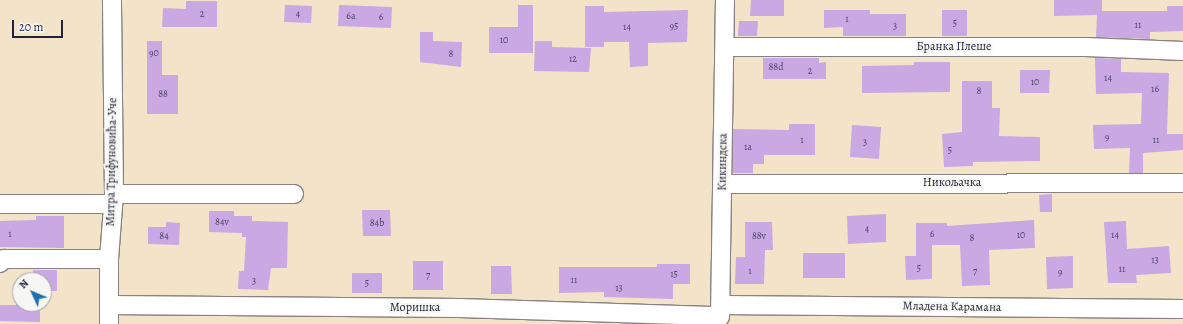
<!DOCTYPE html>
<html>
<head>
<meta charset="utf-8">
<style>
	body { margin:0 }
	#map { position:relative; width:1183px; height:324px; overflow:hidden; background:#f2e3c9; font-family:Alegreya,serif }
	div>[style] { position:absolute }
	.building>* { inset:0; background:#c9a8e3 }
	.roads { filter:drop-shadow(1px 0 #8a8282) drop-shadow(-1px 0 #8a8282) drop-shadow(0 1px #8a8282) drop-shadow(0 -1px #8a8282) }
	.street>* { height:18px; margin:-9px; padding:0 9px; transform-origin:9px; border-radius:9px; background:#fff }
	span { translate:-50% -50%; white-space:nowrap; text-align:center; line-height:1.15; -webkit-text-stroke:4px #f6f6f2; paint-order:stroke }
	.number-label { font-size:10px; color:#4c4465 }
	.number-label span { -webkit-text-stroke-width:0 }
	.street-label { font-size:12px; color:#22223b }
	.north { position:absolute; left:12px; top:272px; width:40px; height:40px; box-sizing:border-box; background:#f6f6f2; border:1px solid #a1a1a9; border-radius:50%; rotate:314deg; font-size:11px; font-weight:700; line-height:16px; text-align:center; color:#22223b }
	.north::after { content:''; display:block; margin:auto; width:14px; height:18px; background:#1f6fb2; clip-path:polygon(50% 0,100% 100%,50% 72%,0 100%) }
	.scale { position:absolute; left:12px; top:20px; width:51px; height:18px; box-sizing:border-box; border:2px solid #22223b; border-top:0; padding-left:5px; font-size:12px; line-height:14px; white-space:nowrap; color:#22223b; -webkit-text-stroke:3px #f6f6f2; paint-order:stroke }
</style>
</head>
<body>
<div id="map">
	<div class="building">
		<div style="clip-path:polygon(751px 0,784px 0,784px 16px,750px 16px)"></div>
		<div style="clip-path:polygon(1054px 0,1102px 0,1102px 11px,1167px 11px,1167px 6px,1183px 6px,1183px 31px,1150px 32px,1150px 39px,1096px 37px,1097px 15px,1054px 16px)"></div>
		<div style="clip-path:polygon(186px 1px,217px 1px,217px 27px,162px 27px,163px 8px,186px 9px)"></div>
		<div style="clip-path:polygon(285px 5px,312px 6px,311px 23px,284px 22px)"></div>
		<div style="clip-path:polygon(339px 5px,392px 7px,391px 28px,338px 26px)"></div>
		<div style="clip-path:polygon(518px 5px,533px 5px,533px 53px,489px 53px,489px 27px,518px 27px)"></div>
		<div style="clip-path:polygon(585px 6px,604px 6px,604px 12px,688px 10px,687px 42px,648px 43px,648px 66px,630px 67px,629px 42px,604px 42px,604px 47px,585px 47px)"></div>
		<div style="clip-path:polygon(824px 10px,870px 10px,870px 14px,906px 14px,906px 36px,843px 36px,843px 27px,824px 28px)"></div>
		<div style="clip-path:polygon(942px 10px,967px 10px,967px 36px,942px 36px)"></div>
		<div style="clip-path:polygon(739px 21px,758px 21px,757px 36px,738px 36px)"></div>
		<div style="clip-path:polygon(420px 32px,433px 32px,433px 41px,462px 42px,461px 67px,420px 62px)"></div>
		<div style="clip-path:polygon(147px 41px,162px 41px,162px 75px,178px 75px,178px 114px,147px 114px)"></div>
		<div style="clip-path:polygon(535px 41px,552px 41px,552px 47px,591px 48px,589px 72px,534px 71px)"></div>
		<div style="clip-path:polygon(763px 58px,819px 58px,819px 63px,826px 62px,826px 79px,763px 79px)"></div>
		<div style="clip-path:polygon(1095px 58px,1121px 59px,1121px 72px,1169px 73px,1167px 134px,1183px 134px,1183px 150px,1143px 153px,1143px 173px,1129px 173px,1130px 148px,1094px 149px,1093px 125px,1141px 124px,1142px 93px,1096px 94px)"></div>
		<div style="clip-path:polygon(914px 62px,950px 62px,950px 92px,862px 93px,862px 66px,914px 65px)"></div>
		<div style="clip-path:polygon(1020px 70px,1050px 70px,1049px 93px,1020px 93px)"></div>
		<div style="clip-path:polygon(962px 81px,992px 81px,992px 108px,1000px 108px,999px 136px,1040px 137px,1040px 161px,973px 162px,973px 166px,944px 167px,942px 134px,962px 132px)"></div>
		<div style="clip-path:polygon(789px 124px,815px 124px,815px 155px,764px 155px,764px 164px,753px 164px,753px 173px,733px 173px,733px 129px,789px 130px)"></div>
		<div style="clip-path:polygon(852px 125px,881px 127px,879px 159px,850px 157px)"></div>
		<div style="clip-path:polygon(1052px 194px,1052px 212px,1040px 212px,1039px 195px)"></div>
		<div style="clip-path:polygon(362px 210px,390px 210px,391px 236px,363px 236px)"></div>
		<div style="clip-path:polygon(209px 211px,234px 211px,234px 216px,252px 216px,252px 221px,288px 222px,287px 268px,271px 268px,268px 290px,238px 289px,239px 271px,244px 271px,246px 237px,242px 237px,242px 233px,209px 232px)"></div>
		<div style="clip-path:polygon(886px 214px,886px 242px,848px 244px,847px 216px)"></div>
		<div style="clip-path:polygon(36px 216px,64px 216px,64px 248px,0 247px,0 221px,36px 220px)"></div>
		<div style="clip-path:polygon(1034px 220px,1035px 248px,989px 250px,990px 285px,962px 286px,960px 245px,932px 245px,932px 279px,906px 280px,905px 256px,916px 256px,916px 223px,947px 223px,947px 226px)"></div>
		<div style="clip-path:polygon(1126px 221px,1127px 249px,1169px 246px,1171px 273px,1136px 275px,1137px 283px,1108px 283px,1104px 222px)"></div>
		<div style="clip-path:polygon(166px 222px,180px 223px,179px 245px,148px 244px,148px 227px,166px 227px)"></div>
		<div style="clip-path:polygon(745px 222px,772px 222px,773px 250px,765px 250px,764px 284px,735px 284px,736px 257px,745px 257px)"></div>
		<div style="clip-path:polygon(803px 253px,845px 253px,845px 278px,803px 278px)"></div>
		<div style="clip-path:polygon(1073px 256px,1073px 288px,1047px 289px,1046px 257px)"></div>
		<div style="clip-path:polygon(413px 261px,443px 261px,443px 290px,413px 290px)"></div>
		<div style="clip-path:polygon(657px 264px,690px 264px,690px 284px,673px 284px,673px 299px,604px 297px,604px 292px,559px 293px,559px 267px,657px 267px)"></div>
		<div style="clip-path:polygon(491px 266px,511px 266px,512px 294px,491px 294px)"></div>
		<div style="clip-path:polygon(33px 270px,57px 270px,57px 291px,44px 291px,44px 280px,33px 280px)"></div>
		<div style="clip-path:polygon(352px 273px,382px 273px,382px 293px,352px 293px)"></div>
		<div style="clip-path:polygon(16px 300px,20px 300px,20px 304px,40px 304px,40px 322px,0 321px,0 305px,16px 305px)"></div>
	</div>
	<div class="roads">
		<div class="street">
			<div style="left:725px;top:47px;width:361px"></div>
			<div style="left:1086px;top:47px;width:97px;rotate:2.4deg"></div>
			<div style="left:722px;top:184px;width:461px;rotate:-0.1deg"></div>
			<div style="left:114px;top:194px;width:180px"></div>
			<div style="left:0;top:204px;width:113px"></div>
			<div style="left:0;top:263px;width:6px;rotate:-45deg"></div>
			<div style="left:4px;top:259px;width:105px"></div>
			<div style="left:109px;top:305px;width:350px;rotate:0.5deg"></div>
			<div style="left:459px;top:308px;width:261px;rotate:1.8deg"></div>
			<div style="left:721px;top:305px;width:462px;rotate:0.5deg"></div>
			<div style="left:720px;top:317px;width:317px;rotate:-89.1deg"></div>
			<div style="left:109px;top:324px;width:65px;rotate:-90deg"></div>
			<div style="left:109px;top:259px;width:65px;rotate:-85.6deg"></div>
			<div style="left:114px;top:194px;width:194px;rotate:-90.6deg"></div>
		</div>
	</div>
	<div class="number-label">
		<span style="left:202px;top:14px">2</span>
		<span style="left:298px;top:14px">4</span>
		<span style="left:351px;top:16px">6a</span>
		<span style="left:381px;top:17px">6</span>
		<span style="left:847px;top:19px">1</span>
		<span style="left:955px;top:23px">5</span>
		<span style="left:1138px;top:25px">11</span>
		<span style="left:674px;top:26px">95</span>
		<span style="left:895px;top:26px">3</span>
		<span style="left:627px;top:27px">14</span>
		<span style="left:504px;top:40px">10</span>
		<span style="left:154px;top:53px">90</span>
		<span style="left:451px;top:54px">8</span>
		<span style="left:573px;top:59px">12</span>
		<span style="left:776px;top:67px">88d</span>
		<span style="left:810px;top:71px">2</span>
		<span style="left:1108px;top:78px">14</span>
		<span style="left:1035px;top:82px">10</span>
		<span style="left:1155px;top:89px">16</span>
		<span style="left:979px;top:91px">8</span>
		<span style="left:163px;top:94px">88</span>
		<span style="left:1107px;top:137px">9</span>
		<span style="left:802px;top:140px">1</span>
		<span style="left:1156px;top:140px">11</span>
		<span style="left:865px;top:142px">3</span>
		<span style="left:748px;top:147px">1a</span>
		<span style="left:950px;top:150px">5</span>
		<span style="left:222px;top:222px">84v</span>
		<span style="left:377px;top:223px">84b</span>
		<span style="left:867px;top:229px">4</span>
		<span style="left:10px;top:234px">1</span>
		<span style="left:932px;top:234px">6</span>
		<span style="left:1021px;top:235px">10</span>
		<span style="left:1115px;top:235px">14</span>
		<span style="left:164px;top:236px">84</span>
		<span style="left:759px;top:236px">88v</span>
		<span style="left:972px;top:238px">8</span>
		<span style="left:1155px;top:260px">13</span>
		<span style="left:919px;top:268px">5</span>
		<span style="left:1122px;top:269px">11</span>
		<span style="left:750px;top:271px">1</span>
		<span style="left:975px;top:271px">7</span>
		<span style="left:1060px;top:272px">9</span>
		<span style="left:674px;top:274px">15</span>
		<span style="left:428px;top:275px">7</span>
		<span style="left:574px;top:280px">11</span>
		<span style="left:254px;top:281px">3</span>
		<span style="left:367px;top:283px">5</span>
		<span style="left:619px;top:288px">13</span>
	</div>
	<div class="street-label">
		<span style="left:954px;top:47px">Бранка Плеше</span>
		<span style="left:112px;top:162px;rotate:-89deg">Митра Трифуновића-Уче</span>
		<span style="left:723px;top:162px;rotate:-89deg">Кикиндска</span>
		<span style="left:952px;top:183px">Никољачка</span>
		<span style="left:952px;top:307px;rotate:1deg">Младена Карамана</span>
		<span style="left:415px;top:308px">Моришка</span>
	</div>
	<div class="north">N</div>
	<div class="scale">20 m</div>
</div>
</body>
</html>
